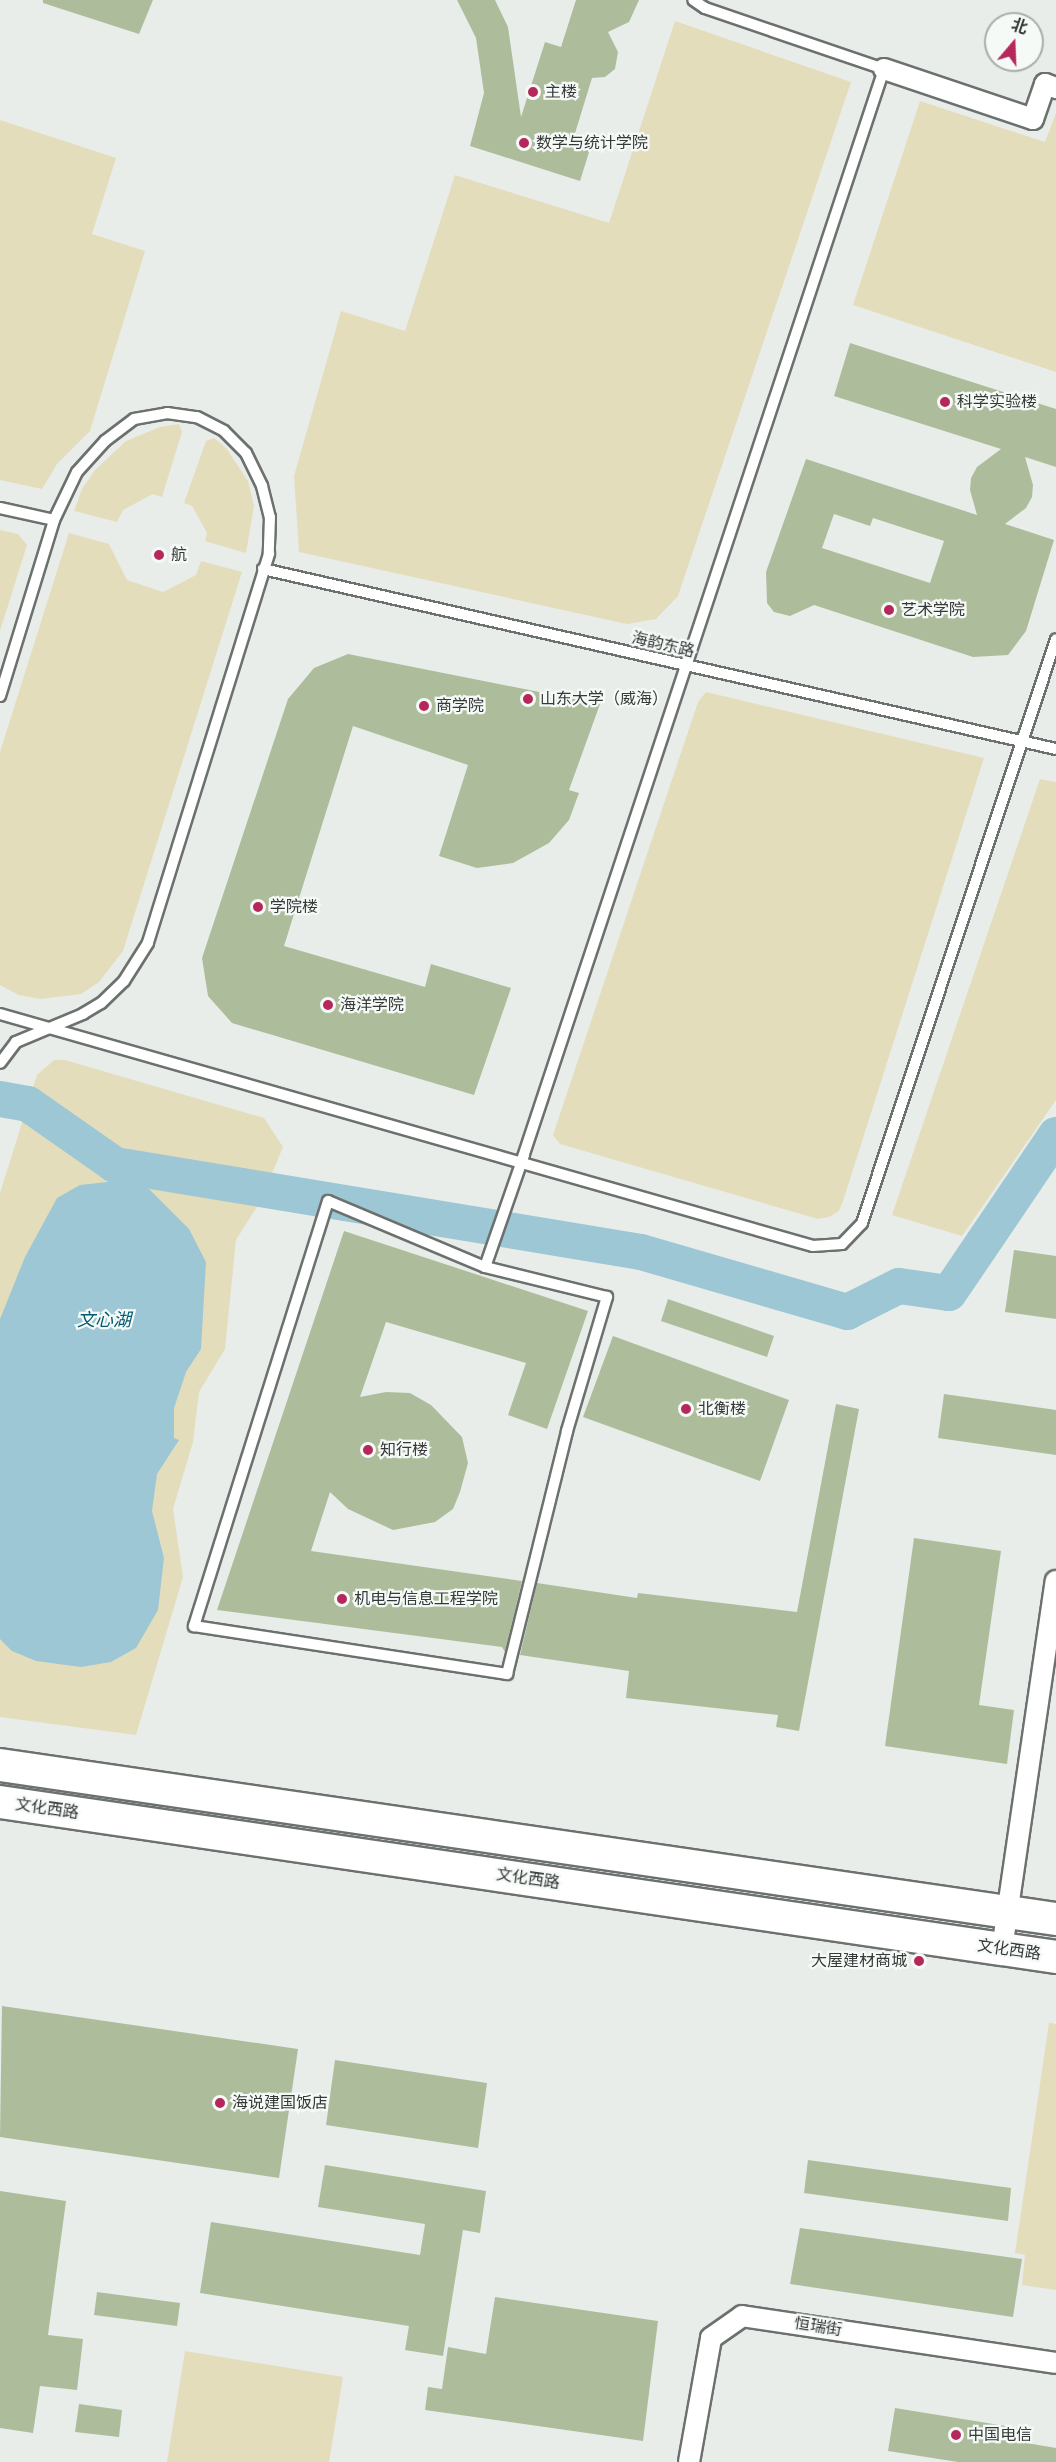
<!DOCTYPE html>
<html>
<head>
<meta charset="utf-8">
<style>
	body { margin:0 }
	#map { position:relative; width:1056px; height:2462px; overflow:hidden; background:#e8edea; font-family:Raleway,"Noto Sans SC",sans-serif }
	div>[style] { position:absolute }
	.green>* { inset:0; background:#e4ddbc }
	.water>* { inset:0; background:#9dc7d5 }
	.river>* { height:36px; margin:-18px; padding:0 18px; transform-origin:18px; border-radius:18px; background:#9dc7d5 }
	.building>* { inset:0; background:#adbd9c }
	.roads { filter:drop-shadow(2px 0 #6c716e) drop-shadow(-2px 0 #6c716e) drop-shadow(0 2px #6c716e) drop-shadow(0 -2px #6c716e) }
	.service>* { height:10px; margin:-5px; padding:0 5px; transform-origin:5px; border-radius:5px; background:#fff }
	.minor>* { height:20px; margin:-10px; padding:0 10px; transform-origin:10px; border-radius:10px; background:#fff }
	.primary>* { height:32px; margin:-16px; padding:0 16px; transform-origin:16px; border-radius:16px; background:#fff }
	.dots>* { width:16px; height:16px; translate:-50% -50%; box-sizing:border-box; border:3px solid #f5faf7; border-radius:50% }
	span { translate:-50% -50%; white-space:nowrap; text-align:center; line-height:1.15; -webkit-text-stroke:4.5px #f5faf7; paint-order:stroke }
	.poi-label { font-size:16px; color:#373938 }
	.left { translate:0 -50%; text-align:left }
	.right { translate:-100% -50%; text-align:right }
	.street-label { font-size:16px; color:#373938 }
	.water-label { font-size:18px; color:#035a6f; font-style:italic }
	.north { position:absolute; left:984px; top:12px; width:60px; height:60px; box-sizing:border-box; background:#f5faf7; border:2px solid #a9adab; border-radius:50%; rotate:19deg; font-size:16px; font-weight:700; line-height:24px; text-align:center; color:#373938 }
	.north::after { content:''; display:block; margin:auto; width:21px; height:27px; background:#b6285c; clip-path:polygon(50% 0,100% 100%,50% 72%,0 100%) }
</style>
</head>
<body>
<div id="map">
	<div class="green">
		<div style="clip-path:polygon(675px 21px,851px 82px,678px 596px,656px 619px,627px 624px,299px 552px,294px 476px,341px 311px,405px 331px,455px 175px,609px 223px)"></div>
		<div style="clip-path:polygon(920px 101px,1045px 142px,1056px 113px,1056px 372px,853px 305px)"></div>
		<div style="clip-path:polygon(0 120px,116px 158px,92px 234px,145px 251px,90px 431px,57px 464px,42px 489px,0 480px)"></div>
		<div style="clip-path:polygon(179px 424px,182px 432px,162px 497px,153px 494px,123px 510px,117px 522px,74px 511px,82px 489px,95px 470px,126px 441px,160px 427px)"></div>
		<div style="clip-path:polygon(214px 438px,226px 448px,248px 481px,254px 506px,246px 553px,205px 541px,207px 533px,192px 506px,184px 503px,206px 441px)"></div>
		<div style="clip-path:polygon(0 530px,18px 534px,27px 545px,0 631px)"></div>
		<div style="clip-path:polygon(69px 533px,109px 544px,127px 580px,163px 592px,196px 575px,201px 561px,242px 572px,123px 951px,99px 982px,81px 994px,40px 999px,19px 995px,0 985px,0 752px)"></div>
		<div style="clip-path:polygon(706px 692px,984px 758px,844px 1198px,839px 1211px,829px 1217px,818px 1219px,560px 1144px,553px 1135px,698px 702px)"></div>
		<div style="clip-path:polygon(1040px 779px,1056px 782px,1056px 1100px,962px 1236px,892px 1215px)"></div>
		<div style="clip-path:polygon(54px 1060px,65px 1060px,264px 1118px,283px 1147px,260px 1202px,236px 1240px,225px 1349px,199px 1392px,193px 1442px,173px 1509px,183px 1577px,136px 1735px,0 1717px,0 1193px,37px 1075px)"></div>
		<div style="clip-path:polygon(1049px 2023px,1056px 2024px,1056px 2290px,1022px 2285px,1025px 2255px,1015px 2253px)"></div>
		<div style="clip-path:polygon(185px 2351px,343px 2377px,329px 2462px,167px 2462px)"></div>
	</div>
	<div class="water">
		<div style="clip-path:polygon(125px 1180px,147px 1187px,189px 1229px,206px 1262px,201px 1349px,186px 1372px,174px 1408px,174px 1438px,179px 1440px,157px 1474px,152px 1511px,164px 1558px,158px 1610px,136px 1648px,111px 1662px,81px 1667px,36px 1661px,12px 1651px,0 1639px,0 1319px,25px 1257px,57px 1198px,80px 1185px)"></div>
	</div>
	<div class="river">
		<div style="left:0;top:1099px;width:28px;rotate:10deg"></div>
		<div style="left:28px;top:1104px;width:106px;rotate:35deg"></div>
		<div style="left:115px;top:1165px;width:533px;rotate:9.39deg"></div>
		<div style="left:641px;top:1252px;width:215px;rotate:16.2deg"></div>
		<div style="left:847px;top:1312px;width:58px;rotate:-26.6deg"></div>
		<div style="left:899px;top:1286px;width:50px;rotate:8deg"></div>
		<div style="left:949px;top:1293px;width:191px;rotate:-55.9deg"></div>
	</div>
	<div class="building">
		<div style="clip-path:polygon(43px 0,153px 0,139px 34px,43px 3px)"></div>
		<div style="clip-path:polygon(457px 0,495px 0,508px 27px,521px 117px,545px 42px,561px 47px,576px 0,639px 0,629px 22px,608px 32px,618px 52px,615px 69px,605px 77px,592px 78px,572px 143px,590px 149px,580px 181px,470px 146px,484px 93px,476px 38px)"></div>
		<div style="clip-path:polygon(evenodd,850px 343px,1056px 409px,1056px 467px,1025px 457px,1033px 485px,1032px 497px,1026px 508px,1005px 524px,1054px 540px,1026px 631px,1008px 655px,973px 657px,814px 605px,790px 616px,774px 612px,767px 603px,766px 572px,806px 459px,977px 515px,970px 490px,971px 478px,977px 467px,1001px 449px,834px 396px,850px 343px,834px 514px,870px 526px,873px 518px,944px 541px,930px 583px,822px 548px,834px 514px)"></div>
		<div style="clip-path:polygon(348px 654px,600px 704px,569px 790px,579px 793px,569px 820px,549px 843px,513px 863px,477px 868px,439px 856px,468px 765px,353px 726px,284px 946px,425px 987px,431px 964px,511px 988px,474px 1095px,232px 1023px,208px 996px,202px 958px,288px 699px,314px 668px)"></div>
		<div style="clip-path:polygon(344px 1231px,588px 1311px,547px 1429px,508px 1415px,526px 1363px,386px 1322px,360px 1397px,386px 1392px,410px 1393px,431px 1405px,462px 1437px,468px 1463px,460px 1492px,453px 1509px,435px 1522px,393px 1530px,348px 1509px,330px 1492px,311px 1551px,522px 1581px,505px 1652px,502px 1647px,217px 1610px)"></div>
		<div style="clip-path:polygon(1014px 1250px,1056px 1256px,1056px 1319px,1005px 1312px)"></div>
		<div style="clip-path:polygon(668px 1299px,774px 1336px,767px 1357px,661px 1321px)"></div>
		<div style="clip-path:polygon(613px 1336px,789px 1400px,760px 1481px,583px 1417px)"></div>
		<div style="clip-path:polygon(944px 1394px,1056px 1410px,1056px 1455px,938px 1438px)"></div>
		<div style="clip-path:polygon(836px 1404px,859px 1409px,799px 1731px,776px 1727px,778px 1715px,626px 1698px,629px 1671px,520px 1655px,537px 1583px,637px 1598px,638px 1593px,797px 1612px)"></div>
		<div style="clip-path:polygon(914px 1538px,1001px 1551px,979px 1705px,1014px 1710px,1007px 1764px,885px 1746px)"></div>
		<div style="clip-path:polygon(2px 2006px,298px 2049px,279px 2178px,0 2137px)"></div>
		<div style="clip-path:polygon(335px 2060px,487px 2083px,478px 2148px,326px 2125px)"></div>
		<div style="clip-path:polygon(808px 2160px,1011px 2188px,1008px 2221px,804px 2193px)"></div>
		<div style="clip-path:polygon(325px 2165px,486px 2191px,480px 2233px,463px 2230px,443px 2356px,405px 2350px,409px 2326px,200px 2293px,211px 2222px,420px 2255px,425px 2224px,318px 2207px)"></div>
		<div style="clip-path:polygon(0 2191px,66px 2201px,48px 2335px,83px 2339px,77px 2390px,40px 2386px,33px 2433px,0 2428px)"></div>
		<div style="clip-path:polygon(800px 2228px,1022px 2259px,1013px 2317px,790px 2284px)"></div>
		<div style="clip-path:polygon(97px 2292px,180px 2303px,177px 2326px,94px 2315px)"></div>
		<div style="clip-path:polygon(495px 2297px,658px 2321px,643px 2441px,425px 2410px,428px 2387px,442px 2389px,448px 2347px,486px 2354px)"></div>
		<div style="clip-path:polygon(79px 2404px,122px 2410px,119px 2437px,75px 2432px)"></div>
		<div style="clip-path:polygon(895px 2408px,1024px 2429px,1021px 2442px,1056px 2448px,1056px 2462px,958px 2462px,888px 2451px)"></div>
	</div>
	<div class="roads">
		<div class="service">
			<div style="left:0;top:508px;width:55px;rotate:12.5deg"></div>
			<div style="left:263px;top:569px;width:813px;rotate:12.79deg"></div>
			<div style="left:0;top:696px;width:184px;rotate:-72.9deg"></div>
			<div style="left:54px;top:520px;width:53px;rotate:-64.4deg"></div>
			<div style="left:77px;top:472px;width:42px;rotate:-47.9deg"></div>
			<div style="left:105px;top:441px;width:36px;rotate:-37deg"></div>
			<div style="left:134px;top:419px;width:34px;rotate:-10deg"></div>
			<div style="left:167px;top:413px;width:30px;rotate:8deg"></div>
			<div style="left:197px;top:417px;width:30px;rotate:27deg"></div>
			<div style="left:224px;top:431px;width:31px;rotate:45deg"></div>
			<div style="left:246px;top:453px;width:37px;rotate:64deg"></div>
			<div style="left:262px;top:486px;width:32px;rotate:76deg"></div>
			<div style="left:270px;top:517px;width:37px;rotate:92deg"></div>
			<div style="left:269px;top:554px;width:407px;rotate:107.3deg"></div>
			<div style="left:148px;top:943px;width:45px;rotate:122.3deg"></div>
			<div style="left:124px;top:981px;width:32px;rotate:136deg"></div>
			<div style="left:101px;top:1003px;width:21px;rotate:149deg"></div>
			<div style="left:83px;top:1014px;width:73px;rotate:157.3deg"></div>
			<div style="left:16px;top:1042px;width:26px;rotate:127deg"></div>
			<div style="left:0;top:1014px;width:845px;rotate:15.93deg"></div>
			<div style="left:813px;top:1246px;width:29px;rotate:-4deg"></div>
			<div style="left:842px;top:1244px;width:29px;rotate:-46deg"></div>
			<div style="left:862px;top:1223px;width:615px;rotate:-71.62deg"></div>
			<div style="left:522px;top:1160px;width:1149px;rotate:-71.64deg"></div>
			<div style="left:884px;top:69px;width:189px;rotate:-161.2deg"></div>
			<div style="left:705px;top:8px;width:14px;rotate:-146deg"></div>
			<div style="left:485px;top:1267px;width:170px;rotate:-157.2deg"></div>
			<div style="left:328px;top:1201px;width:446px;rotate:107.5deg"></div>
			<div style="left:194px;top:1626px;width:317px;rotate:8.7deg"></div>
			<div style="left:507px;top:1674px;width:250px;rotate:-76.1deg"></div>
			<div style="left:567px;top:1431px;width:140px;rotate:-73.4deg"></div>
			<div style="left:607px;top:1297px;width:126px;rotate:-166.2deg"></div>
			<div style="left:485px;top:1267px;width:119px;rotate:-70.8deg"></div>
		</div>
		<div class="minor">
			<div style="left:884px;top:69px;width:157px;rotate:18.6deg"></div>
			<div style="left:1033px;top:119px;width:37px;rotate:-71deg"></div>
			<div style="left:1045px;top:84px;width:12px;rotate:20deg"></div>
			<div style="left:1002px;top:1949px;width:372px;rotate:-81.7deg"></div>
			<div style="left:689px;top:2462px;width:126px;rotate:-79.9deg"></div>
			<div style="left:711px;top:2338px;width:38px;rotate:-35deg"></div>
			<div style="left:742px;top:2316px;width:317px;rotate:8.5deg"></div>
		</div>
		<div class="primary">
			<div style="left:0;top:1765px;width:1067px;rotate:8.3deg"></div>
			<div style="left:0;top:1802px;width:1067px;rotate:8.35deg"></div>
		</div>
	</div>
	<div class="dots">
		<div style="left:533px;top:92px;background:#b6285c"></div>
		<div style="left:524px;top:143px;background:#b6285c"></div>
		<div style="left:945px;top:402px;background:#b6285c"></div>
		<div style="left:159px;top:555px;background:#b6285c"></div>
		<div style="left:889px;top:610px;background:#b6285c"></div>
		<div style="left:528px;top:699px;background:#b6285c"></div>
		<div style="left:424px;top:706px;background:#b6285c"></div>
		<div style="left:258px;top:907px;background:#b6285c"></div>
		<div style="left:328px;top:1005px;background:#b6285c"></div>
		<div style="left:686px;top:1409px;background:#b6285c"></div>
		<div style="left:368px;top:1450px;background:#b6285c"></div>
		<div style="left:342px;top:1599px;background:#b6285c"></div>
		<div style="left:919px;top:1961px;background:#b6285c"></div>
		<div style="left:220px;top:2103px;background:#b6285c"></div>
		<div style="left:956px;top:2435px;background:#b6285c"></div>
	</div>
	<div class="poi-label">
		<span class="left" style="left:545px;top:92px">主楼</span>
		<span class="left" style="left:536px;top:143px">数学与统计学院</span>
		<span class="left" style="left:957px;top:402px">科学实验楼</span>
		<span class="left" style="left:171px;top:555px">航</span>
		<span class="left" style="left:901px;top:610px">艺术学院</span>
		<span class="left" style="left:540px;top:699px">山东大学（威海）</span>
		<span class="left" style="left:436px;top:706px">商学院</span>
		<span class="left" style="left:270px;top:907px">学院楼</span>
		<span class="left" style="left:340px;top:1005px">海洋学院</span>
		<span class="left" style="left:698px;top:1409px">北衡楼</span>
		<span class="left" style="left:380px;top:1450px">知行楼</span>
		<span class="left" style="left:354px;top:1599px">机电与信息工程学院</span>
		<span class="right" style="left:907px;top:1961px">大屋建材商城</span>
		<span class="left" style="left:232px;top:2103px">海说建国饭店</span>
		<span class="left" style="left:968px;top:2435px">中国电信</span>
	</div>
	<div class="street-label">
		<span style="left:663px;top:645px;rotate:13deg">海韵东路</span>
		<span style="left:47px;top:1809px;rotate:8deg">文化西路</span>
		<span style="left:528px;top:1879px;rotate:8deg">文化西路</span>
		<span style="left:1009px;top:1950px;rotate:8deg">文化西路</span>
		<span style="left:818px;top:2327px;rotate:9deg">恒瑞街</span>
	</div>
	<div class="water-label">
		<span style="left:104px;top:1320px">文心湖</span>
	</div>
	<div class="north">北</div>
</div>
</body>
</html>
